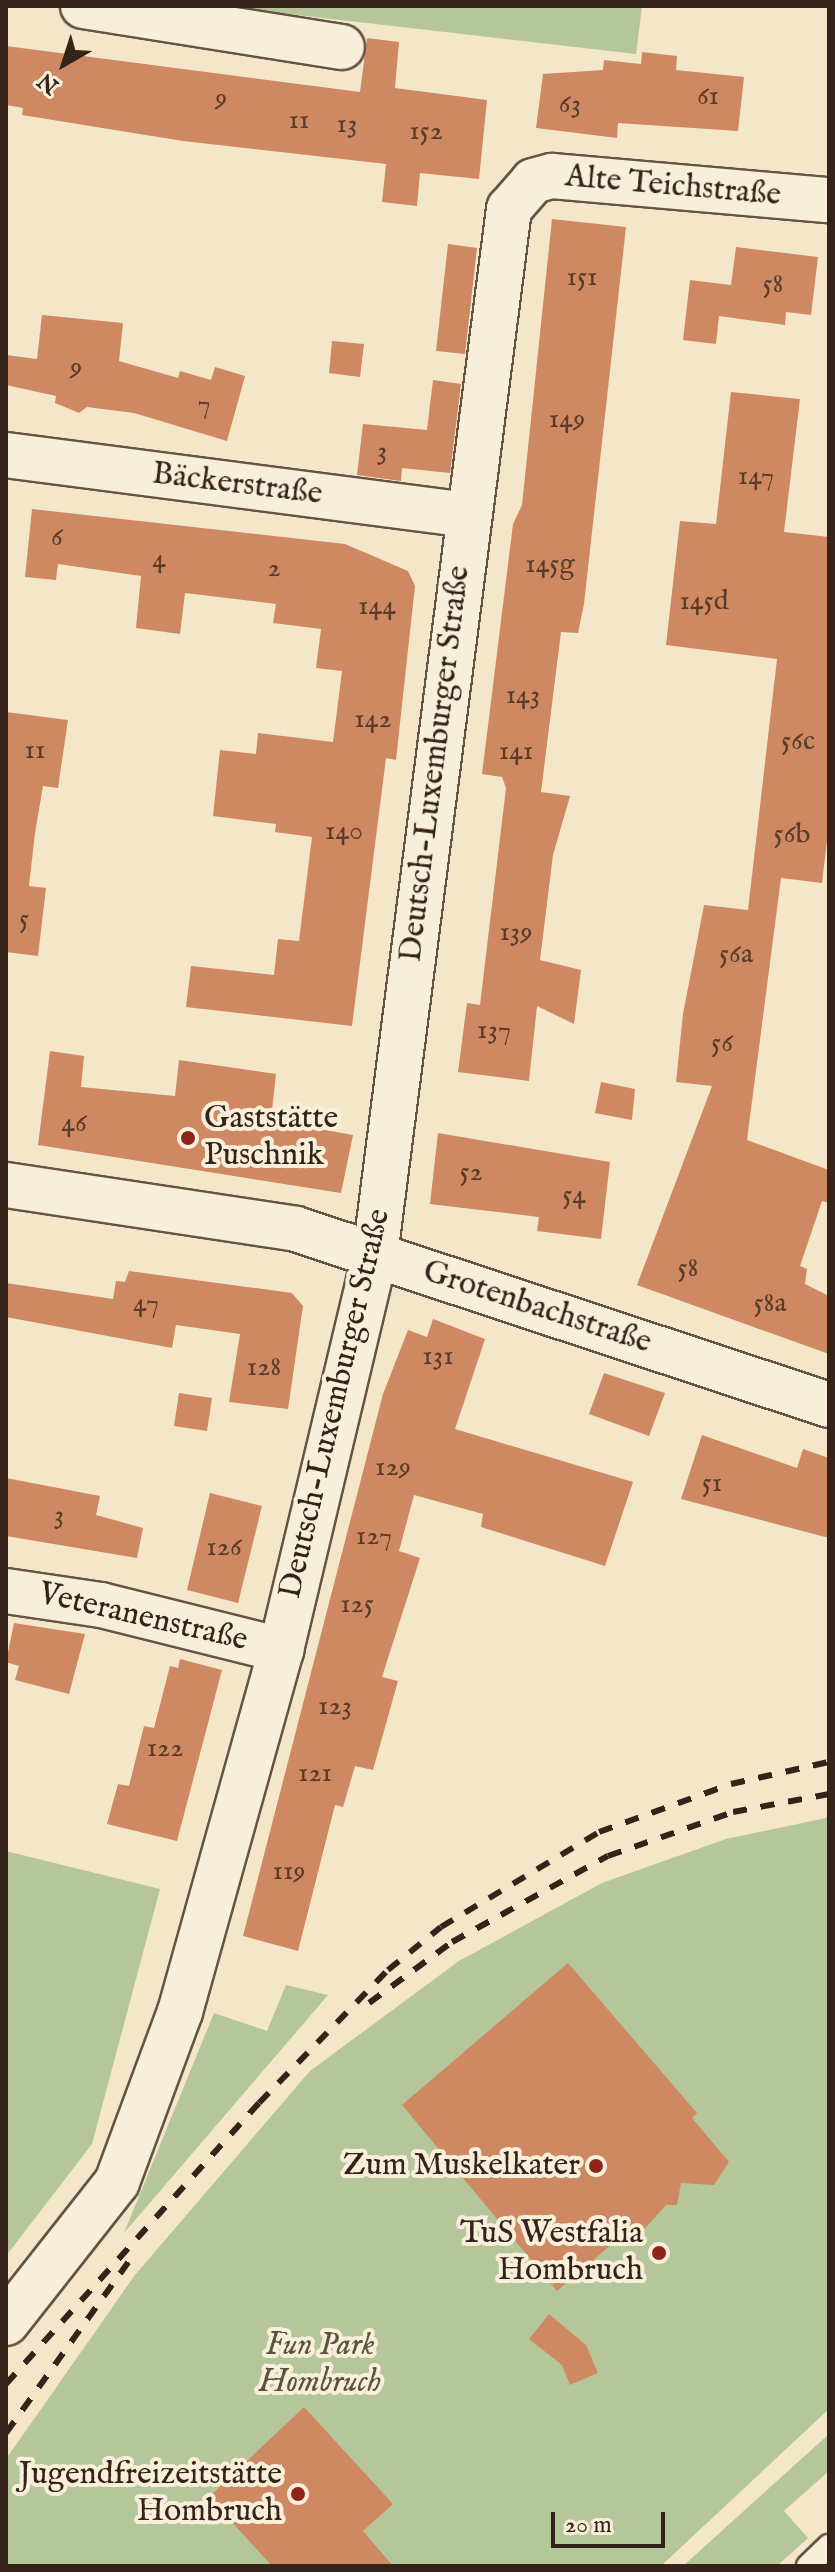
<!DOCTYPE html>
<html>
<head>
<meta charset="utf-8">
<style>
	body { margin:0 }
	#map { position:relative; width:835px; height:2572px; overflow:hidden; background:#f4e6c8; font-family:"IM FELL English",serif }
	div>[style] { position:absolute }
	.green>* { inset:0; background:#b5c69b }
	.building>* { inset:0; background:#ce8962 }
	.roads { filter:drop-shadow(2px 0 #655345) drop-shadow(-2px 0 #655345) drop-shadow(0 2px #655345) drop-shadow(0 -2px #655345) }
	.lane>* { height:22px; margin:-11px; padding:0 11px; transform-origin:11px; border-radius:11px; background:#f8efdb }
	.street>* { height:44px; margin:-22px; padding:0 22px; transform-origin:22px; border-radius:22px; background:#f8efdb }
	.rail>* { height:6px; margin-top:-3px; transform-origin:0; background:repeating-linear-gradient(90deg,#352219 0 14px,transparent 0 28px) }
	.dots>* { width:22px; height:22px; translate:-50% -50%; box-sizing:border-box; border:4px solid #f8efdb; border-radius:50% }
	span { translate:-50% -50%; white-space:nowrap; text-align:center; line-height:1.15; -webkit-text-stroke:8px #f8efdb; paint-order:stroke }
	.number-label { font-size:28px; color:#5b3c2b }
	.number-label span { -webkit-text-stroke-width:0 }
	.street-label { font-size:32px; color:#352219 }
	.poi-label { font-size:32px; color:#352219 }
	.left { translate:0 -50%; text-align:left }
	.right { translate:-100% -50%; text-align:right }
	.park-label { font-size:32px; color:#5b5340; font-style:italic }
	.frame { position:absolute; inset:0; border:8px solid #352219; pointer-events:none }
	.north { position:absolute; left:24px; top:24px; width:80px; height:80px; -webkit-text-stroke:6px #f8efdb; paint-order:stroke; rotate:219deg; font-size:22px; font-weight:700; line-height:32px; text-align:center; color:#352219 }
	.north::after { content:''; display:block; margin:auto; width:28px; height:36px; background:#352219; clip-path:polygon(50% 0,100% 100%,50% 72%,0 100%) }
	.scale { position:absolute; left:551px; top:2512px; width:114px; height:36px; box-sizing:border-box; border:4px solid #352219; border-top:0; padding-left:10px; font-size:24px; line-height:28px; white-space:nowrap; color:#352219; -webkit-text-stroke:6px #f8efdb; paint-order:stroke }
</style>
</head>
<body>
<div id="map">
	<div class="green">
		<div style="clip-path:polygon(219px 6px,642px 6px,636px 54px)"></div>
		<div style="clip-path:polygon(829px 1808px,829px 2409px,661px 2566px,6px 2566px,6px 2459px,135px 2275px,310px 2071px,459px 1961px,602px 1883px,726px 1839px,826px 1818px)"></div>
		<div style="clip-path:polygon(6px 1851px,160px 1889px,92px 2144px,6px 2256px)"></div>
		<div style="clip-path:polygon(286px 1985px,328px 1995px,124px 2233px,214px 2013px,267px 2031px)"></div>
		<div style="clip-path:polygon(829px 2434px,829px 2471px,784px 2511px,808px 2538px,777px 2566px,683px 2566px)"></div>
	</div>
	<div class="building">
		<div style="clip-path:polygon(367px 38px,399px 42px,395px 88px,487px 100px,479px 179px,420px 173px,417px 206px,382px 202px,386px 164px,183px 141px,22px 115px,23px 108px,6px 105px,6px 46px,360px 92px)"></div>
		<div style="clip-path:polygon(642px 52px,677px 56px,676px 70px,744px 77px,738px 131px,618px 123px,617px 138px,536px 128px,543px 74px,603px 70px,604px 60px,641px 64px)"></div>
		<div style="clip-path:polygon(552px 219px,626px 227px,584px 604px,578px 633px,561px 632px,541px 792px,570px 796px,553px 855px,540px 960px,581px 970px,574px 1024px,537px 1006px,529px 1081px,458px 1072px,467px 1003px,480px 1005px,506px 788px,502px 777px,482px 774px,513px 524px,522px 505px)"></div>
		<div style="clip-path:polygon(448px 244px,477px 248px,465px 354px,436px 351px)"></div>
		<div style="clip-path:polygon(736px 247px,818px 257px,811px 315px,786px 312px,785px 325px,719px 316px,716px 344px,683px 340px,690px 280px,731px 285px)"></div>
		<div style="clip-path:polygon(42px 315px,123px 323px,119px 361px,178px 378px,180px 371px,211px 380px,215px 367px,245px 376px,227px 441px,134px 413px,87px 407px,79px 413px,55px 403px,56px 396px,6px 385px,6px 355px,37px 359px)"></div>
		<div style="clip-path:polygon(332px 341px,364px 344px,360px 377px,329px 373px)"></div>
		<div style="clip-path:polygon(433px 380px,461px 384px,450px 473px,402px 468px,401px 481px,357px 475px,363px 424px,427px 430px)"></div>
		<div style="clip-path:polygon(731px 392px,800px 399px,784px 532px,829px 537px,829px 824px,822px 883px,781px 878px,747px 1140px,829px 1170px,829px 1203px,822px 1201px,800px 1266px,807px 1269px,805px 1284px,829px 1296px,829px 1354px,637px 1285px,712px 1086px,676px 1082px,683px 1014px,704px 905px,748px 910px,777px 659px,666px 645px,680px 521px,716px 524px)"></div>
		<div style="clip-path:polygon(32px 509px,345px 544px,408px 571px,415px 586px,396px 760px,386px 758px,352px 1026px,186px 1007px,191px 966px,274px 975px,278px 939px,299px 941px,312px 837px,275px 832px,276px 824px,213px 816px,220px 750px,256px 754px,258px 733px,333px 742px,342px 671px,316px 668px,321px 629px,273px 623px,276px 604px,185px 593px,180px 634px,136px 628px,141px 576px,58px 564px,56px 580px,25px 577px)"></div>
		<div style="clip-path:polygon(6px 712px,68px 720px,58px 788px,43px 786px,35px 833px,29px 886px,46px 888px,38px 956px,6px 952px)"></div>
		<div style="clip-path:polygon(50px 1051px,84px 1056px,81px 1087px,175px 1096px,179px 1060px,276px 1074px,272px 1110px,311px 1117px,309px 1127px,353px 1135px,341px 1193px,38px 1145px)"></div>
		<div style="clip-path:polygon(601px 1082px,635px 1089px,632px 1120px,595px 1113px)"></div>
		<div style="clip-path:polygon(438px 1133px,610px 1162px,601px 1239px,537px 1231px,539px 1217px,430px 1204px)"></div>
		<div style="clip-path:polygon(129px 1271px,292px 1293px,303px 1306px,288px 1409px,229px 1402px,240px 1334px,176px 1325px,172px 1348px,6px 1317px,6px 1283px,113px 1299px,116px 1281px,125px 1282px)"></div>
		<div style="clip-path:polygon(433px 1319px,485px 1339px,455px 1429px,633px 1482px,605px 1566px,481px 1527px,483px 1514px,414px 1495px,399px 1551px,420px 1558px,382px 1677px,398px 1681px,373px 1770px,355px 1766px,343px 1807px,335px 1805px,298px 1951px,243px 1936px,383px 1394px,408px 1330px,427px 1337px)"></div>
		<div style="clip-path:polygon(604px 1373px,665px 1393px,649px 1436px,589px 1414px)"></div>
		<div style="clip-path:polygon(179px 1393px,212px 1398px,207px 1431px,174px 1426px)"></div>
		<div style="clip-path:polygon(702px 1435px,797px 1468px,803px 1449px,829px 1458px,829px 1538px,681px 1499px)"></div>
		<div style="clip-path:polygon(6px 1478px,100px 1496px,96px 1515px,143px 1528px,137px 1558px,6px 1536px)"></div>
		<div style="clip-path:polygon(210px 1493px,262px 1506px,238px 1603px,187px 1590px)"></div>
		<div style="clip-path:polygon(14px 1623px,85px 1634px,69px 1694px,15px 1680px,19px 1666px,6px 1662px)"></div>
		<div style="clip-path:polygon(180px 1659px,222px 1670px,177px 1841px,107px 1824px,118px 1784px,129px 1786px,144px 1726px,154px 1728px,170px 1666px,178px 1668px)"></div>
		<div style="clip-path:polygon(568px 1963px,697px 2113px,692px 2118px,729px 2162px,714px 2185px,681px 2183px,677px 2205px,666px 2205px,631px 2244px,612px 2244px,557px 2291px,402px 2105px)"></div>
		<div style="clip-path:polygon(549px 2314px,586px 2345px,598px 2373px,570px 2385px,562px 2365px,529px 2339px)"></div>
		<div style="clip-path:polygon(304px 2407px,393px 2504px,363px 2531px,393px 2566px,272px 2566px,209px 2497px)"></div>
	</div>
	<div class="roads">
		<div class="lane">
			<div style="left:808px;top:2566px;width:29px;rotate:-44deg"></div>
		</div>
		<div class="street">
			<div style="left:83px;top:6px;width:262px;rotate:9deg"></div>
			<div style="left:6px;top:455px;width:465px;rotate:7.4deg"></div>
			<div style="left:6px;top:1185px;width:293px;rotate:8.6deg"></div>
			<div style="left:296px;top:1229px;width:561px;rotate:18.27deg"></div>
			<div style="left:6px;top:1591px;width:96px;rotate:8.4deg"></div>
			<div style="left:101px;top:1605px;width:186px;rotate:14deg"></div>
			<div style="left:6px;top:2323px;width:179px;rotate:-51.8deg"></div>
			<div style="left:117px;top:2182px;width:181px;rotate:-69.7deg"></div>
			<div style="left:180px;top:2012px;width:376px;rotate:-74.4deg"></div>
			<div style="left:281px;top:1650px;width:406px;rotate:-76.6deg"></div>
			<div style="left:375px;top:1255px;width:1055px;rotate:-82.7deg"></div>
			<div style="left:509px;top:209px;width:37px;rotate:-49deg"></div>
			<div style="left:533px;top:181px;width:20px;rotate:-15deg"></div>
			<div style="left:552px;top:176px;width:278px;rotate:5deg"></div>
		</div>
	</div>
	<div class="rail">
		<div style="left:369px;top:2003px;width:103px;rotate:-36.3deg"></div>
		<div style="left:452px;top:1942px;width:178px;rotate:-28.9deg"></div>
		<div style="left:608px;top:1856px;width:133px;rotate:-19.4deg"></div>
		<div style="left:733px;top:1812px;width:98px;rotate:-10.6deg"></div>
		<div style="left:6px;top:2384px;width:378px;rotate:-48deg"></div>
		<div style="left:259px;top:2103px;width:185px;rotate:-45.9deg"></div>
		<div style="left:388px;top:1970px;width:68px;rotate:-39.1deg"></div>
		<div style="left:441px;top:1927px;width:184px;rotate:-31deg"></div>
		<div style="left:599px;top:1832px;width:140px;rotate:-20deg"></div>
		<div style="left:731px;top:1784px;width:100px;rotate:-12.7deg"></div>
		<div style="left:6px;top:2433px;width:213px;rotate:-54.4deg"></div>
	</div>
	<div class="dots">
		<div style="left:188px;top:1138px;background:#8f2418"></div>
		<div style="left:596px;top:2166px;background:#8f2418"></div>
		<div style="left:659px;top:2253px;background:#8f2418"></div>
		<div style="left:298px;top:2494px;background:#8f2418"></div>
	</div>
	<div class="number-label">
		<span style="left:708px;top:97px">61</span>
		<span style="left:221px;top:99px">9</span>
		<span style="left:570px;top:105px">63</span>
		<span style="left:299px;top:121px">11</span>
		<span style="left:347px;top:125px">13</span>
		<span style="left:426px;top:132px">152</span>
		<span style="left:582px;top:278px">151</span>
		<span style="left:773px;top:285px">58</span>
		<span style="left:76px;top:368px">9</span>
		<span style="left:204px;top:405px">7</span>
		<span style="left:567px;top:420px">149</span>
		<span style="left:382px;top:452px">3</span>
		<span style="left:756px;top:477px">147</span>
		<span style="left:57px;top:538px">6</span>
		<span style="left:159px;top:560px">4</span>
		<span style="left:550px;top:565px">145g</span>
		<span style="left:274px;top:569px">2</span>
		<span style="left:704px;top:602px">145d</span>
		<span style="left:377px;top:607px">144</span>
		<span style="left:523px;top:696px">143</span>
		<span style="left:373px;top:720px">142</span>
		<span style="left:798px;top:742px">56c</span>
		<span style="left:35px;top:751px">11</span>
		<span style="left:516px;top:752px">141</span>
		<span style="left:344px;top:832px">140</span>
		<span style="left:792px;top:835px">56b</span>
		<span style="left:24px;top:920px">5</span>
		<span style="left:516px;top:933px">139</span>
		<span style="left:736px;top:955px">56a</span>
		<span style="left:494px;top:1031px">137</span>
		<span style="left:722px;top:1044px">56</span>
		<span style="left:74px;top:1124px">46</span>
		<span style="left:471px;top:1173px">52</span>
		<span style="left:574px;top:1196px">54</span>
		<span style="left:688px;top:1269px">58</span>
		<span style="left:146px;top:1304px">47</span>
		<span style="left:770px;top:1304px">58a</span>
		<span style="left:438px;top:1357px">131</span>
		<span style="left:264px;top:1368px">128</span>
		<span style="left:393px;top:1468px">129</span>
		<span style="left:712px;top:1484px">51</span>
		<span style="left:59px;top:1516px">3</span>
		<span style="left:374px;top:1537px">127</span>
		<span style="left:224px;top:1548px">126</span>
		<span style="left:357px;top:1605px">125</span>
		<span style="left:335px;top:1707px">123</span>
		<span style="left:165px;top:1749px">122</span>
		<span style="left:315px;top:1774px">121</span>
		<span style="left:289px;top:1872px">119</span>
	</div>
	<div class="street-label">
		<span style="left:673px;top:187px;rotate:5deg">Alte Teichstraße</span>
		<span style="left:237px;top:485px;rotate:7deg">Bäckerstraße</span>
		<span style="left:436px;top:764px;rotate:-83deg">Deutsch-Luxemburger Straße</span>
		<span style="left:537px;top:1308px;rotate:18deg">Grotenbachstraße</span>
		<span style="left:336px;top:1404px;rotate:-77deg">Deutsch-Luxemburger Straße</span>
		<span style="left:143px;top:1618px;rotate:13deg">Veteranenstraße</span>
	</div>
	<div class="poi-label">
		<span class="left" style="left:204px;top:1138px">Gaststätte<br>Puschnik</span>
		<span class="right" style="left:580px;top:2166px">Zum Muskelkater</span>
		<span class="right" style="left:643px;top:2253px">TuS Westfalia<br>Hombruch</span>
		<span class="right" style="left:282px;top:2494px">Jugendfreizeitstätte<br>Hombruch</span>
	</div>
	<div class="park-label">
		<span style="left:320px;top:2365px">Fun Park<br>Hombruch</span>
	</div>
	<div class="frame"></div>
	<div class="north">N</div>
	<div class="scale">20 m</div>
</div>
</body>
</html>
